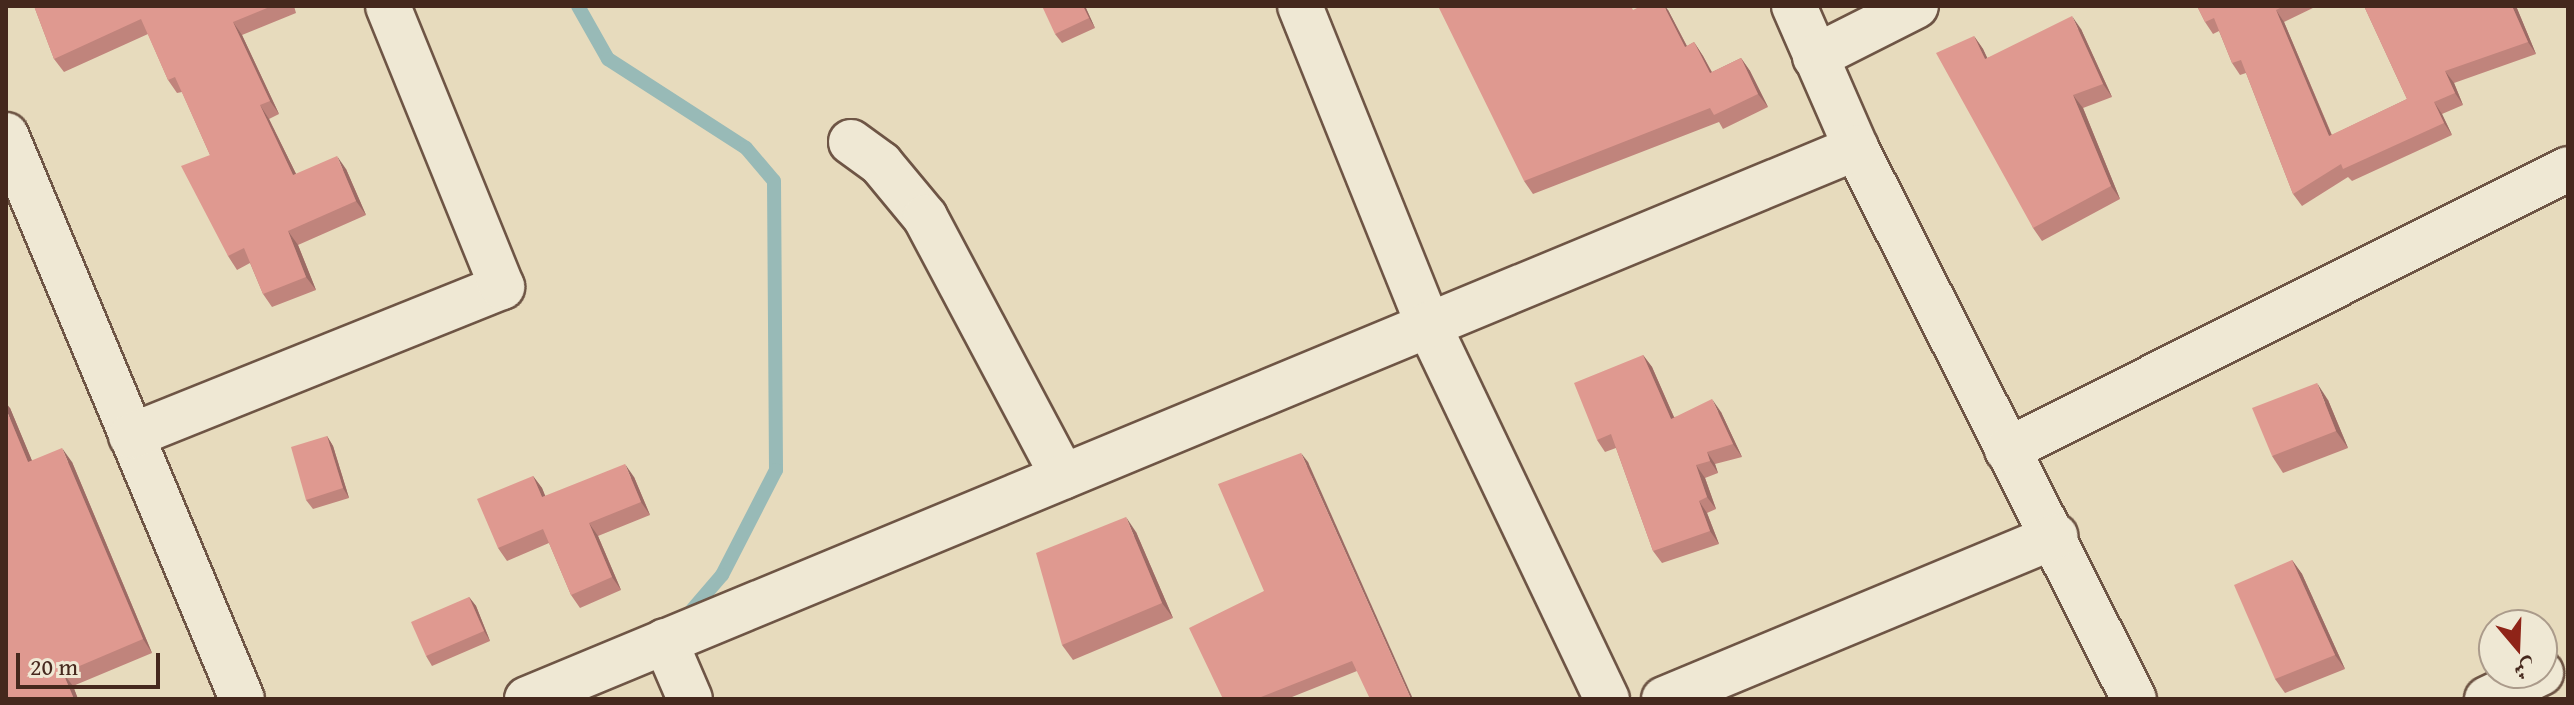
<!DOCTYPE html>
<html>
<head>
<meta charset="utf-8">
<style>
	body { margin:0 }
	#map { position:relative; width:2574px; height:705px; overflow:hidden; background:#e7dbbd; font-family:"Gentium Book Plus",Amiri,serif }
	div>[style] { position:absolute }
	.stream>* { height:14px; margin:-7px; padding:0 7px; transform-origin:7px; border-radius:7px; background:#98bab7 }
	.roads { filter:drop-shadow(2px 0 #6e5545) drop-shadow(-2px 0 #6e5545) drop-shadow(0 2px #6e5545) drop-shadow(0 -2px #6e5545) }
	.minor>* { height:44px; margin:-22px; padding:0 22px; transform-origin:22px; border-radius:22px; background:#efe8d4 }
	.wall>* { inset:0; background:#c0847c }
	.shaded-wall>* { inset:0; background:#9c6b65 }
	.building>* { inset:0; background:#df9990 }
	span { translate:-50% -50%; white-space:nowrap; text-align:center; line-height:1.15; -webkit-text-stroke:7px #efe8d4; paint-order:stroke }
	.frame { position:absolute; inset:0; border:8px solid #45281d; pointer-events:none }
	.north { position:absolute; left:2478px; top:609px; width:80px; height:80px; box-sizing:border-box; background:#efe8d4; border:2px solid #ab9b8b; border-radius:50%; rotate:161deg; font-size:22px; font-weight:700; line-height:32px; text-align:center; color:#45281d }
	.north::after { content:''; display:block; margin:auto; width:28px; height:36px; background:#8f2418; clip-path:polygon(50% 0,100% 100%,50% 72%,0 100%) }
	.scale { position:absolute; left:16px; top:653px; width:144px; height:36px; box-sizing:border-box; border:4px solid #45281d; border-top:0; padding-left:10px; font-size:24px; line-height:28px; white-space:nowrap; color:#45281d; -webkit-text-stroke:6px #efe8d4; paint-order:stroke }
</style>
</head>
<body>
<div id="map">
	<div class="stream">
		<div style="left:578px;top:6px;width:61px;rotate:60.5deg"></div>
		<div style="left:608px;top:59px;width:164px;rotate:32.8deg"></div>
		<div style="left:746px;top:148px;width:43px;rotate:49.7deg"></div>
		<div style="left:774px;top:181px;width:289px;rotate:89.6deg"></div>
		<div style="left:776px;top:470px;width:118px;rotate:117.2deg"></div>
		<div style="left:722px;top:575px;width:57px;rotate:130.7deg"></div>
	</div>
	<div class="roads">
		<div class="minor">
			<div style="left:1300px;top:6px;width:343px;rotate:68.1deg"></div>
			<div style="left:1428px;top:324px;width:416px;rotate:64.5deg"></div>
			<div style="left:1794px;top:6px;width:155px;rotate:66.4deg"></div>
			<div style="left:1856px;top:148px;width:617px;rotate:63.23deg"></div>
			<div style="left:1815px;top:57px;width:113px;rotate:-26.8deg"></div>
			<div style="left:6px;top:135px;width:611px;rotate:67.29deg"></div>
			<div style="left:851px;top:142px;width:37px;rotate:36deg"></div>
			<div style="left:881px;top:164px;width:69px;rotate:50.3deg"></div>
			<div style="left:925px;top:217px;width:294px;rotate:62deg"></div>
			<div style="left:131px;top:436px;width:400px;rotate:-21.9deg"></div>
			<div style="left:502px;top:287px;width:303px;rotate:-112.1deg"></div>
			<div style="left:2007px;top:450px;width:627px;rotate:-26.61deg"></div>
			<div style="left:665px;top:641px;width:63px;rotate:66.7deg"></div>
			<div style="left:527px;top:699px;width:1439px;rotate:-22.52deg"></div>
			<div style="left:1664px;top:699px;width:424px;rotate:-22.6deg"></div>
			<div style="left:2487px;top:699px;width:60px;rotate:-25.7deg"></div>
		</div>
	</div>
	<div class="wall">
		<div style="clip-path:polygon(34px 6px,294px 6px,296px 13px,242px 35px,279px 114px,269px 119px,296px 174px,346px 169px,366px 215px,298px 245px,316px 290px,272px 307px,263px 294px,250px 263px,237px 270px,228px 256px,210px 155px,182px 92px,177px 93px,168px 80px,148px 34px,64px 72px,54px 59px)"></div>
		<div style="clip-path:polygon(1085px 6px,1095px 28px,1062px 43px,1055px 34px)"></div>
		<div style="clip-path:polygon(2197px 6px,2317px 6px,2284px 22px,2332px 135px,2407px 99px,2364px 6px,2516px 6px,2536px 54px,2454px 83px,2463px 105px,2442px 114px,2452px 135px,2352px 181px,2348px 177px,2302px 206px,2293px 194px,2246px 73px,2240px 75px,2232px 63px,2219px 31px,2213px 34px,2205px 22px)"></div>
		<div style="clip-path:polygon(1636px 9px,1668px 10px,1687px 46px,1694px 42px,1703px 56px,1712px 72px,1741px 58px,1750px 71px,1768px 107px,1723px 129px,1719px 122px,1533px 194px,1524px 181px)"></div>
		<div style="clip-path:polygon(2081px 29px,2112px 97px,2083px 108px,2120px 199px,2042px 241px,2033px 228px,1974px 36px,1983px 49px,1987px 58px)"></div>
		<div style="clip-path:polygon(1643px 355px,1652px 367px,1674px 417px,1721px 412px,1742px 457px,1715px 464px,1718px 473px,1705px 478px,1716px 509px,1707px 513px,1719px 544px,1662px 563px,1653px 551px,1616px 448px,1605px 452px,1597px 440px)"></div>
		<div style="clip-path:polygon(2328px 400px,2348px 448px,2283px 473px,2272px 456px)"></div>
		<div style="clip-path:polygon(10px 408px,32px 461px,72px 462px,152px 653px,73px 686px,78px 699px,6px 699px)"></div>
		<div style="clip-path:polygon(327px 436px,333px 446px,349px 498px,313px 509px,306px 500px)"></div>
		<div style="clip-path:polygon(1308px 462px,1357px 671px,1287px 699px,1223px 699px,1264px 591px)"></div>
		<div style="clip-path:polygon(533px 476px,542px 488px,545px 496px,634px 477px,650px 515px,598px 536px,621px 590px,580px 608px,571px 595px,549px 543px,507px 561px,498px 548px)"></div>
		<div style="clip-path:polygon(1136px 532px,1173px 618px,1073px 660px,1062px 645px)"></div>
		<div style="clip-path:polygon(2292px 560px,2302px 574px,2345px 669px,2285px 693px,2275px 679px)"></div>
		<div style="clip-path:polygon(469px 597px,476px 606px,490px 641px,432px 666px,426px 656px)"></div>
	</div>
	<div class="shaded-wall">
		<div style="clip-path:polygon(1083px 6px,1085px 6px,1095px 28px,1089px 18px)"></div>
		<div style="clip-path:polygon(1664px 6px,1665px 6px,1668px 10px,1694px 60px,1685px 47px)"></div>
		<div style="clip-path:polygon(2512px 6px,2516px 6px,2536px 54px,2528px 42px)"></div>
		<div style="clip-path:polygon(2276px 10px,2284px 22px,2337px 148px,2329px 136px)"></div>
		<div style="clip-path:polygon(2072px 16px,2081px 29px,2112px 97px,2103px 84px)"></div>
		<div style="clip-path:polygon(233px 22px,242px 35px,279px 114px,270px 101px)"></div>
		<div style="clip-path:polygon(1974px 36px,1983px 49px,1994px 72px,1985px 59px)"></div>
		<div style="clip-path:polygon(1694px 42px,1703px 56px,1719px 86px,1710px 73px)"></div>
		<div style="clip-path:polygon(1741px 58px,1750px 71px,1768px 107px,1758px 94px)"></div>
		<div style="clip-path:polygon(2445px 71px,2454px 83px,2463px 105px,2455px 93px)"></div>
		<div style="clip-path:polygon(2073px 95px,2083px 108px,2120px 199px,2111px 186px)"></div>
		<div style="clip-path:polygon(2434px 102px,2442px 114px,2452px 135px,2444px 123px)"></div>
		<div style="clip-path:polygon(260px 105px,269px 119px,303px 188px,293px 175px)"></div>
		<div style="clip-path:polygon(337px 156px,346px 169px,366px 215px,356px 201px)"></div>
		<div style="clip-path:polygon(288px 231px,298px 245px,316px 290px,306px 277px)"></div>
		<div style="clip-path:polygon(1643px 355px,1652px 367px,1680px 431px,1671px 419px)"></div>
		<div style="clip-path:polygon(2317px 383px,2328px 400px,2348px 448px,2336px 431px)"></div>
		<div style="clip-path:polygon(1712px 399px,1721px 412px,1742px 457px,1733px 444px)"></div>
		<div style="clip-path:polygon(6px 403px,10px 408px,38px 475px,28px 462px,6px 409px)"></div>
		<div style="clip-path:polygon(327px 436px,333px 446px,349px 498px,343px 488px)"></div>
		<div style="clip-path:polygon(62px 448px,72px 462px,152px 653px,143px 639px)"></div>
		<div style="clip-path:polygon(1707px 452px,1715px 464px,1718px 473px,1710px 461px)"></div>
		<div style="clip-path:polygon(1301px 453px,1308px 462px,1413px 699px,1411px 699px)"></div>
		<div style="clip-path:polygon(625px 464px,634px 477px,650px 515px,641px 502px)"></div>
		<div style="clip-path:polygon(1696px 465px,1705px 478px,1716px 509px,1707px 497px)"></div>
		<div style="clip-path:polygon(533px 476px,542px 488px,551px 510px,542px 497px)"></div>
		<div style="clip-path:polygon(1699px 501px,1707px 513px,1719px 544px,1710px 531px)"></div>
		<div style="clip-path:polygon(1126px 517px,1136px 532px,1173px 618px,1162px 603px)"></div>
		<div style="clip-path:polygon(589px 523px,598px 536px,621px 590px,612px 577px)"></div>
		<div style="clip-path:polygon(2292px 560px,2302px 574px,2345px 669px,2335px 655px)"></div>
		<div style="clip-path:polygon(469px 597px,476px 606px,490px 641px,484px 631px)"></div>
		<div style="clip-path:polygon(63px 673px,73px 686px,78px 699px,74px 699px)"></div>
	</div>
	<div class="building">
		<div style="clip-path:polygon(34px 6px,272px 6px,233px 22px,270px 101px,260px 105px,293px 175px,337px 156px,356px 201px,288px 231px,306px 277px,263px 294px,244px 248px,228px 256px,181px 166px,210px 155px,175px 77px,168px 80px,141px 19px,54px 59px)"></div>
		<div style="clip-path:polygon(1042px 6px,1083px 6px,1089px 18px,1055px 34px)"></div>
		<div style="clip-path:polygon(1438px 6px,1631px 6px,1633px 10px,1641px 6px,1664px 6px,1685px 47px,1694px 42px,1710px 73px,1741px 58px,1758px 94px,1714px 115px,1710px 108px,1524px 181px)"></div>
		<div style="clip-path:polygon(2197px 6px,2284px 6px,2276px 10px,2329px 136px,2407px 99px,2364px 6px,2512px 6px,2528px 42px,2445px 71px,2455px 93px,2434px 102px,2444px 123px,2343px 169px,2341px 164px,2293px 194px,2241px 60px,2232px 63px,2214px 18px,2205px 22px)"></div>
		<div style="clip-path:polygon(2072px 16px,2103px 84px,2073px 95px,2111px 186px,2033px 228px,1936px 53px,1974px 36px,1985px 59px)"></div>
		<div style="clip-path:polygon(1643px 355px,1671px 419px,1712px 399px,1733px 444px,1707px 452px,1710px 461px,1696px 465px,1707px 497px,1699px 501px,1710px 531px,1653px 551px,1611px 434px,1597px 440px,1574px 383px)"></div>
		<div style="clip-path:polygon(2317px 383px,2336px 431px,2272px 456px,2252px 408px)"></div>
		<div style="clip-path:polygon(6px 409px,28px 462px,62px 448px,143px 639px,63px 673px,74px 699px,6px 699px)"></div>
		<div style="clip-path:polygon(327px 436px,343px 488px,306px 500px,291px 447px)"></div>
		<div style="clip-path:polygon(1301px 453px,1411px 699px,1370px 699px,1352px 661px,1256px 699px,1223px 699px,1189px 628px,1264px 591px,1218px 484px)"></div>
		<div style="clip-path:polygon(625px 464px,641px 502px,589px 523px,612px 577px,571px 595px,543px 529px,498px 548px,477px 499px,533px 476px,542px 497px)"></div>
		<div style="clip-path:polygon(1126px 517px,1162px 603px,1062px 645px,1036px 553px)"></div>
		<div style="clip-path:polygon(2292px 560px,2335px 655px,2275px 679px,2234px 585px)"></div>
		<div style="clip-path:polygon(469px 597px,484px 631px,426px 656px,411px 622px)"></div>
	</div>
	<div class="frame"></div>
	<div class="north">ش</div>
	<div class="scale">20 m</div>
</div>
</body>
</html>
